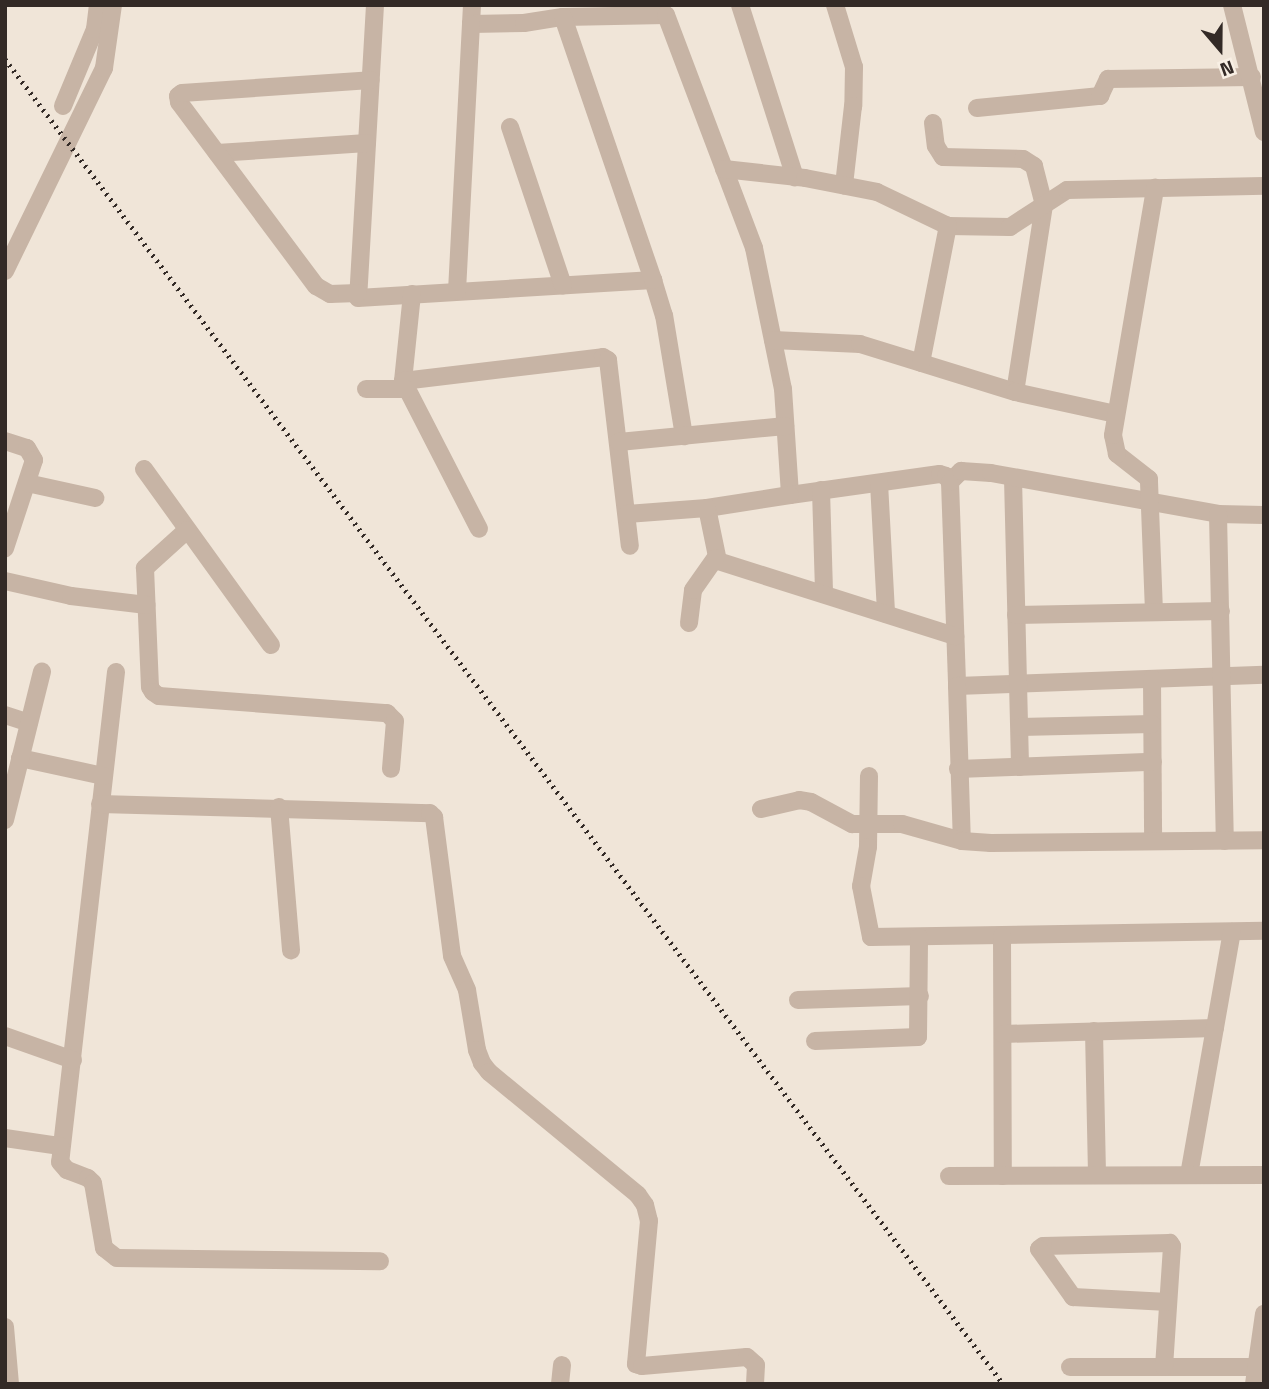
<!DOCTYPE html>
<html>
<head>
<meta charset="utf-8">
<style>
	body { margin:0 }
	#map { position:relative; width:1269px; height:1389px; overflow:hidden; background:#f0e5d8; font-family:"Titillium Web",sans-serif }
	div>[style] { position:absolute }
	.minor>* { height:18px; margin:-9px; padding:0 9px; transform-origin:9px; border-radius:9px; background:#c7b4a5 }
	.tertiary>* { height:18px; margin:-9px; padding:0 9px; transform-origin:9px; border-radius:9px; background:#c7b4a5 }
	.rail>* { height:5px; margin-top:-2.5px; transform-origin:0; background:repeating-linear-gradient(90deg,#332a26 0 2px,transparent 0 7px) }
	span { translate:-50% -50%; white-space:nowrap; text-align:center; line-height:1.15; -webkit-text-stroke:5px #f8efe4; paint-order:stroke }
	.frame { position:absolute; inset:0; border:7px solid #332a26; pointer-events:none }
	.north { position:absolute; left:1185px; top:14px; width:70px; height:70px; -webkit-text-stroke:5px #f8efe4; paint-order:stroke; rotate:160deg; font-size:19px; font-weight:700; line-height:28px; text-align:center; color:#332a26 }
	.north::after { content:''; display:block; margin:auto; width:24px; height:32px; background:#332a26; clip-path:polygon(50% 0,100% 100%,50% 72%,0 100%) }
</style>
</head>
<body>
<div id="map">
	<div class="minor">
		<div style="left:375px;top:5px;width:293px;rotate:93.3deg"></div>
		<div style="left:358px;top:298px;width:296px;rotate:-3.5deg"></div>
		<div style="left:653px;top:280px;width:37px;rotate:73deg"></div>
		<div style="left:664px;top:315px;width:123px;rotate:80.6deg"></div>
		<div style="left:472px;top:5px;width:19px;rotate:93deg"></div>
		<div style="left:471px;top:24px;width:53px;rotate:-1.1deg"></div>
		<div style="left:524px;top:23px;width:39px;rotate:-9deg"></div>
		<div style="left:563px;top:17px;width:103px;rotate:-1.1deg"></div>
		<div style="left:666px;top:15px;width:249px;rotate:69.3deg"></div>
		<div style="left:754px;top:248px;width:144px;rotate:78.4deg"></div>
		<div style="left:783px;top:389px;width:106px;rotate:86.2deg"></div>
		<div style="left:790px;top:495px;width:151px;rotate:-8deg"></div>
		<div style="left:940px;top:474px;width:6px;rotate:18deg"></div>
		<div style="left:946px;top:476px;width:7px;rotate:56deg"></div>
		<div style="left:950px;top:482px;width:204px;rotate:88deg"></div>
		<div style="left:957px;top:686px;width:307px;rotate:-2.1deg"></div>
		<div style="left:740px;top:5px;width:181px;rotate:72.3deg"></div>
		<div style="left:835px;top:5px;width:65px;rotate:73deg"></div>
		<div style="left:854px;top:67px;width:39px;rotate:91deg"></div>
		<div style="left:853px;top:106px;width:80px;rotate:96.5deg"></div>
		<div style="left:563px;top:17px;width:278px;rotate:71.1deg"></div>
		<div style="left:63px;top:106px;width:83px;rotate:-67.4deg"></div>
		<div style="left:95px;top:29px;width:24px;rotate:-83deg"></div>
		<div style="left:977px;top:108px;width:124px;rotate:-5.6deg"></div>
		<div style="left:1100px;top:96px;width:19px;rotate:-65deg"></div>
		<div style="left:1108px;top:79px;width:144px;rotate:-0.8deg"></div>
		<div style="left:933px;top:123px;width:23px;rotate:83deg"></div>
		<div style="left:936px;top:146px;width:13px;rotate:58deg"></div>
		<div style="left:943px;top:157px;width:80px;rotate:1.4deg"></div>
		<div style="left:1023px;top:159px;width:13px;rotate:32deg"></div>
		<div style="left:1034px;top:166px;width:40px;rotate:75.6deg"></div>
		<div style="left:1044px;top:205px;width:189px;rotate:98.8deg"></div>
		<div style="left:510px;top:127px;width:167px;rotate:71.5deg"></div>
		<div style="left:217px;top:153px;width:150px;rotate:-3.8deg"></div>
		<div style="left:724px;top:169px;width:81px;rotate:6.3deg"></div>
		<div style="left:805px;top:178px;width:73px;rotate:11deg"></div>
		<div style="left:877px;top:192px;width:79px;rotate:25.6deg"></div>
		<div style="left:948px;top:226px;width:62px;rotate:0.9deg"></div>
		<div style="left:1010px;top:227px;width:68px;rotate:-33deg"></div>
		<div style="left:1067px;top:190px;width:197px;rotate:-1.2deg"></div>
		<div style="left:457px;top:291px;width:267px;rotate:-87deg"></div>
		<div style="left:358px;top:293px;width:28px;rotate:178deg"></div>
		<div style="left:330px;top:294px;width:16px;rotate:-150deg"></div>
		<div style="left:316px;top:286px;width:229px;rotate:-126.7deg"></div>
		<div style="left:179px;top:102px;width:6px;rotate:-99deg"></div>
		<div style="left:178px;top:96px;width:5px;rotate:-37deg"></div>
		<div style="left:182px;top:93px;width:189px;rotate:-3.9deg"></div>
		<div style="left:412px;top:294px;width:87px;rotate:95.9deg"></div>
		<div style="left:403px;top:381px;width:166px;rotate:62.8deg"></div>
		<div style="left:773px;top:340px;width:87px;rotate:2.6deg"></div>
		<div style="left:860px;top:344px;width:162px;rotate:17.2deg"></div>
		<div style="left:1015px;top:392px;width:103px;rotate:12.3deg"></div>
		<div style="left:921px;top:363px;width:140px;rotate:-78.9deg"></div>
		<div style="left:403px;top:381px;width:201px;rotate:-6.8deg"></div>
		<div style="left:603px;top:357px;width:6px;rotate:31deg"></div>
		<div style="left:608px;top:360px;width:187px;rotate:83.3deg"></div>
		<div style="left:366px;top:389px;width:40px"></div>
		<div style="left:5px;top:441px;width:23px;rotate:18deg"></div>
		<div style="left:27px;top:448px;width:14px;rotate:60deg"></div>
		<div style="left:34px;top:460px;width:93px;rotate:108.2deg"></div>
		<div style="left:619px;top:442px;width:167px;rotate:-5.5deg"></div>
		<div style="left:144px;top:469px;width:217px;rotate:54.2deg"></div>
		<div style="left:1013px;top:478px;width:289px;rotate:88.6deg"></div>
		<div style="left:950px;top:482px;width:16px;rotate:-45deg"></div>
		<div style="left:961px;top:471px;width:30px;rotate:4deg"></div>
		<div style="left:991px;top:473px;width:231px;rotate:10.2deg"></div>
		<div style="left:1218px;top:514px;width:46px;rotate:1.2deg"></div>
		<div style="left:27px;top:483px;width:70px;rotate:12.4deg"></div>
		<div style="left:879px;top:483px;width:131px;rotate:86.9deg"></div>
		<div style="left:821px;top:490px;width:104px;rotate:88.3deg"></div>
		<div style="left:790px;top:495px;width:84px;rotate:171.1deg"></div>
		<div style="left:707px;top:508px;width:54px;rotate:78.3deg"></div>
		<div style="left:718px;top:561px;width:249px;rotate:17.6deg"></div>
		<div style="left:627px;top:514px;width:80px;rotate:-4.3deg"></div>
		<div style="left:1218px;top:514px;width:327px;rotate:88.8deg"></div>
		<div style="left:187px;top:530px;width:57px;rotate:137.9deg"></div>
		<div style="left:145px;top:568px;width:119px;rotate:87.6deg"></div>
		<div style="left:150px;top:687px;width:6px;rotate:59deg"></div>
		<div style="left:153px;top:692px;width:7px;rotate:34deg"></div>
		<div style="left:159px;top:696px;width:229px;rotate:4.3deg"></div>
		<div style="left:387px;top:713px;width:11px;rotate:45deg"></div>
		<div style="left:395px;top:721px;width:48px;rotate:94.8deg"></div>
		<div style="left:5px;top:581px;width:68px;rotate:12.8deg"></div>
		<div style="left:71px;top:596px;width:76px;rotate:6.8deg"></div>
		<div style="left:1154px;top:612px;width:133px;rotate:-92.2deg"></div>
		<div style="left:1149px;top:479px;width:41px;rotate:-142deg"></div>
		<div style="left:1117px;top:454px;width:19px;rotate:-102deg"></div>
		<div style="left:1113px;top:435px;width:251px;rotate:-80.3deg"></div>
		<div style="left:1016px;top:615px;width:205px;rotate:-1.1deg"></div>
		<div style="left:689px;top:623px;width:33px;rotate:-83deg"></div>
		<div style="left:693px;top:590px;width:39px;rotate:-55deg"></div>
		<div style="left:116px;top:672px;width:493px;rotate:96.5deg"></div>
		<div style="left:60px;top:1162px;width:11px;rotate:49deg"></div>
		<div style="left:67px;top:1170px;width:22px;rotate:21deg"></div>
		<div style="left:88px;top:1178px;width:7px;rotate:45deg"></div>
		<div style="left:93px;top:1183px;width:66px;rotate:80.4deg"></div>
		<div style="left:104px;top:1248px;width:16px;rotate:38deg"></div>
		<div style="left:117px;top:1258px;width:263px;rotate:0.7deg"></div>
		<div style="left:1152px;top:679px;width:162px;rotate:89.6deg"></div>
		<div style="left:957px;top:686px;width:155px;rotate:88.2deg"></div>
		<div style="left:5px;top:715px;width:25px;rotate:18deg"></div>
		<div style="left:1020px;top:727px;width:132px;rotate:-1.3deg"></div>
		<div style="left:20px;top:758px;width:85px;rotate:12.2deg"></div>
		<div style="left:958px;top:769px;width:195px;rotate:-2.1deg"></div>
		<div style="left:869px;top:776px;width:71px;rotate:90.8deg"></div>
		<div style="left:868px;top:847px;width:40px;rotate:100deg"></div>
		<div style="left:861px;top:886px;width:52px;rotate:78.9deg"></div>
		<div style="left:871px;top:937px;width:393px;rotate:-0.9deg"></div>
		<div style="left:100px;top:804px;width:330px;rotate:1.6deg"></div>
		<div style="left:430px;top:813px;width:6px;rotate:45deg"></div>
		<div style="left:434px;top:817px;width:140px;rotate:82.6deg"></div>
		<div style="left:452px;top:956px;width:37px;rotate:66deg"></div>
		<div style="left:467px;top:990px;width:61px;rotate:80.5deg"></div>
		<div style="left:477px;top:1050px;width:14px;rotate:69deg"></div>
		<div style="left:482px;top:1063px;width:11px;rotate:52deg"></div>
		<div style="left:489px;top:1072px;width:193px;rotate:39.5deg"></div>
		<div style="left:638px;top:1195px;width:12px;rotate:55deg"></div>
		<div style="left:645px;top:1205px;width:16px;rotate:76deg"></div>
		<div style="left:649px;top:1221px;width:144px;rotate:95.2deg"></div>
		<div style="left:636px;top:1364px;width:6px;rotate:18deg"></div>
		<div style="left:642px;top:1366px;width:105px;rotate:-4.9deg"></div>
		<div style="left:747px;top:1357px;width:12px;rotate:42deg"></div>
		<div style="left:756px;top:1365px;width:19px;rotate:93deg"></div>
		<div style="left:279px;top:807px;width:144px;rotate:85.2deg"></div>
		<div style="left:761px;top:809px;width:39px;rotate:-13deg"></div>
		<div style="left:799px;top:800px;width:12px;rotate:9deg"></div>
		<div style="left:811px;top:802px;width:47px;rotate:28.2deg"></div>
		<div style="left:852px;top:824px;width:50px"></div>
		<div style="left:902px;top:824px;width:62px;rotate:15.8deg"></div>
		<div style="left:962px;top:841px;width:29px;rotate:4deg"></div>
		<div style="left:991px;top:843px;width:273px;rotate:-0.6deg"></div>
		<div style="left:5px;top:820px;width:153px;rotate:-76deg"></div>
		<div style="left:1002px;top:936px;width:240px;rotate:89.8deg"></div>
		<div style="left:798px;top:1000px;width:122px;rotate:-1.9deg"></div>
		<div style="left:1094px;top:1031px;width:144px;rotate:88.8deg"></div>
		<div style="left:1003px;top:1034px;width:212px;rotate:-1.6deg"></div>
		<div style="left:5px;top:1036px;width:72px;rotate:19.4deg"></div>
		<div style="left:815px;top:1041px;width:103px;rotate:-2.2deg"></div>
		<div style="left:918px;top:1037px;width:100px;rotate:-89.4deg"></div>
		<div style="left:5px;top:1138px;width:56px;rotate:8.3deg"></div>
		<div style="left:1189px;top:1175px;width:247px;rotate:-80deg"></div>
		<div style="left:949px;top:1176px;width:315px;rotate:-0.2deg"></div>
		<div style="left:5px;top:1327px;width:57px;rotate:85deg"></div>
		<div style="left:1070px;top:1367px;width:186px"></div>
		<div style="left:1164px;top:1367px;width:121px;rotate:-86.2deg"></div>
		<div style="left:1172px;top:1246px;width:4px;rotate:-124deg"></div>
		<div style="left:1170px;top:1243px;width:127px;rotate:178.6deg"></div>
		<div style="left:1043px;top:1246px;width:5px;rotate:143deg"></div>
		<div style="left:1039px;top:1249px;width:59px;rotate:54.7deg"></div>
		<div style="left:1073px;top:1297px;width:95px;rotate:3deg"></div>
		<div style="left:560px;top:1384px;width:19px;rotate:-84deg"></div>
	</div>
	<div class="tertiary">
		<div style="left:1232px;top:5px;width:131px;rotate:75.9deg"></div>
		<div style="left:5px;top:271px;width:226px;rotate:-64deg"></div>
		<div style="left:104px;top:68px;width:64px;rotate:-81.9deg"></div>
		<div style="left:1254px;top:1384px;width:71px;rotate:-81.9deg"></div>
	</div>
	<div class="rail">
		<div style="left:5px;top:59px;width:1659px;rotate:53.01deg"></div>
	</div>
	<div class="frame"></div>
	<div class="north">N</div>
</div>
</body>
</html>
